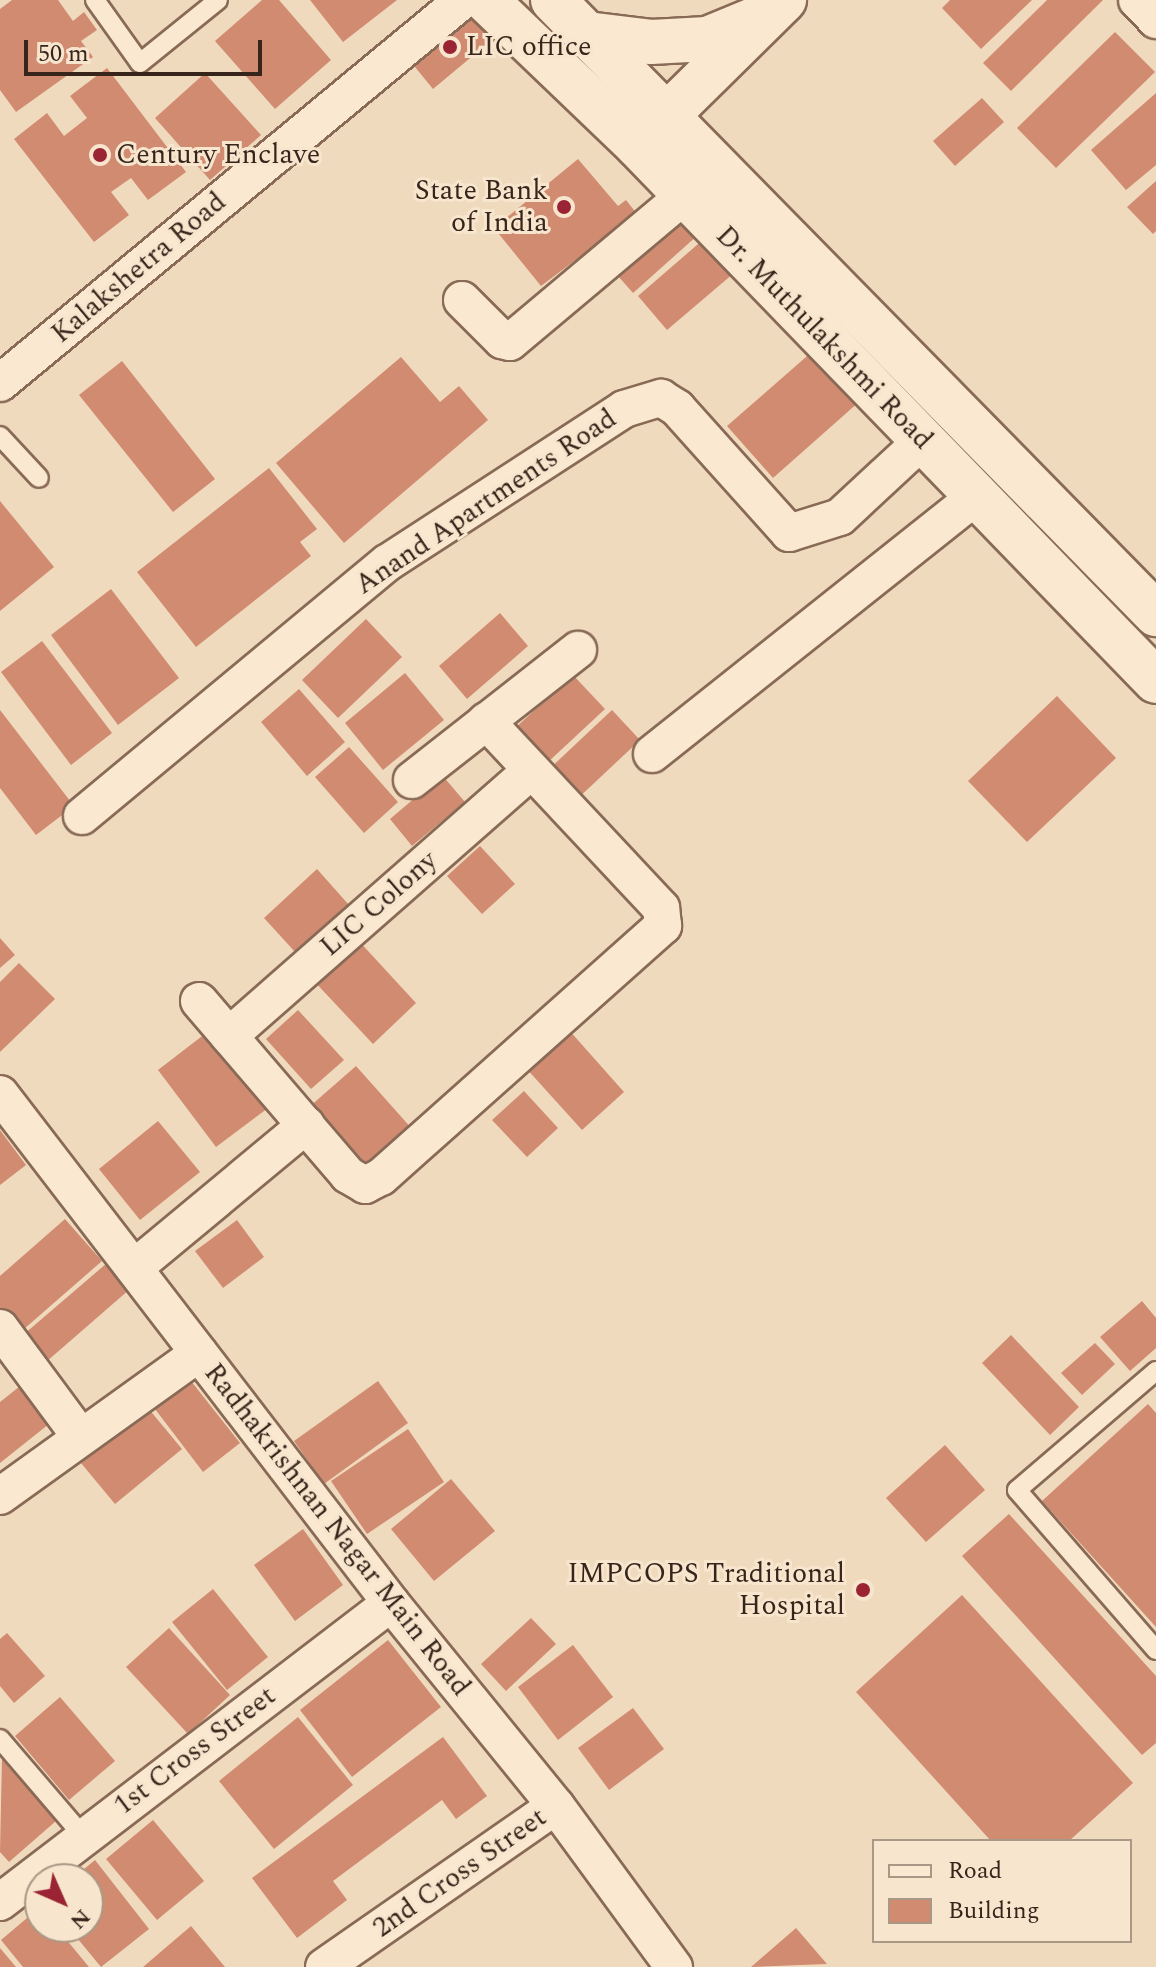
<!DOCTYPE html>
<html>
<head>
<meta charset="utf-8">
<style>
	body { margin:0 }
	#map { position:relative; width:1156px; height:1967px; overflow:hidden; background:#f0dabd; font-family:Spectral,serif }
	div>[style] { position:absolute }
	.building>* { inset:0; background:#d08b71 }
	.roads { filter:drop-shadow(2px 0 #886a56) drop-shadow(-2px 0 #886a56) drop-shadow(0 2px #886a56) drop-shadow(0 -2px #886a56) }
	.lane>* { height:18px; margin:-9px; padding:0 9px; transform-origin:9px; border-radius:9px; background:#fae8d1 }
	.street>* { height:36px; margin:-18px; padding:0 18px; transform-origin:18px; border-radius:18px; background:#fae8d1 }
	.secondary>* { height:44px; margin:-22px; padding:0 22px; transform-origin:22px; border-radius:22px; background:#fae8d1 }
	.dots>* { width:22px; height:22px; translate:-50% -50%; box-sizing:border-box; border:4px solid #f7e5cd; border-radius:50% }
	span { translate:-50% -50%; white-space:nowrap; text-align:center; line-height:1.15; -webkit-text-stroke:6px #f7e5cd; paint-order:stroke }
	.poi-label { font-size:28px; color:#37251b }
	.left { translate:0 -50%; text-align:left }
	.right { translate:-100% -50%; text-align:right }
	.street-label { font-size:28px; color:#37251b }
	.legend { position:absolute; left:872px; top:1839px; width:260px; height:104px; box-sizing:border-box; background:#f7e5cd; border:2px solid #aa9886; margin:0; padding:10px 14px; list-style:none; font-size:24px; color:#37251b }
	.legend li { display:flex; align-items:center; gap:16px; height:40px }
	.legend b { width:40px; border:2px solid #aa9886 }
	.north { position:absolute; left:24px; top:1863px; width:80px; height:80px; box-sizing:border-box; background:#f7e5cd; border:2px solid #aa9886; border-radius:50%; rotate:135deg; font-size:22px; font-weight:700; line-height:32px; text-align:center; color:#37251b }
	.north::after { content:''; display:block; margin:auto; width:28px; height:36px; background:#9a2334; clip-path:polygon(50% 0,100% 100%,50% 72%,0 100%) }
	.scale { position:absolute; left:24px; top:40px; width:238px; height:36px; box-sizing:border-box; border:4px solid #37251b; border-top:0; padding-left:10px; font-size:24px; line-height:28px; white-space:nowrap; color:#37251b; -webkit-text-stroke:6px #f7e5cd; paint-order:stroke }
</style>
</head>
<body>
<div id="map">
	<div class="building">
		<div style="clip-path:polygon(12px 0,58px 0,73px 21px,84px 12px,97px 30px,81px 41px,93px 57px,16px 112px,0 90px,0 9px)"></div>
		<div style="clip-path:polygon(262px 0,279px 0,331px 60px,275px 109px,215px 41px)"></div>
		<div style="clip-path:polygon(310px 0,397px 0,343px 42px)"></div>
		<div style="clip-path:polygon(950px 0,1032px 0,981px 49px,942px 8px)"></div>
		<div style="clip-path:polygon(1047px 0,1103px 0,1011px 91px,983px 63px)"></div>
		<div style="clip-path:polygon(465px 9px,493px 39px,433px 89px,406px 56px)"></div>
		<div style="clip-path:polygon(1115px 32px,1155px 72px,1056px 168px,1017px 128px)"></div>
		<div style="clip-path:polygon(107px 68px,186px 172px,148px 200px,131px 178px,111px 192px,129px 215px,94px 242px,14px 139px,47px 113px,64px 136px,87px 118px,70px 96px)"></div>
		<div style="clip-path:polygon(205px 73px,261px 135px,210px 180px,155px 118px)"></div>
		<div style="clip-path:polygon(1156px 93px,1156px 165px,1126px 190px,1091px 150px)"></div>
		<div style="clip-path:polygon(982px 98px,1004px 122px,955px 166px,933px 141px)"></div>
		<div style="clip-path:polygon(578px 159px,618px 206px,626px 200px,637px 214px,541px 286px,494px 228px)"></div>
		<div style="clip-path:polygon(1156px 181px,1156px 231px,1153px 234px,1127px 207px)"></div>
		<div style="clip-path:polygon(668px 201px,698px 235px,633px 293px,603px 259px)"></div>
		<div style="clip-path:polygon(705px 238px,734px 273px,667px 330px,638px 296px)"></div>
		<div style="clip-path:polygon(814px 350px,860px 401px,773px 478px,727px 426px)"></div>
		<div style="clip-path:polygon(401px 357px,440px 402px,459px 386px,488px 420px,344px 543px,276px 463px)"></div>
		<div style="clip-path:polygon(122px 361px,215px 479px,173px 512px,79px 395px)"></div>
		<div style="clip-path:polygon(269px 468px,317px 529px,300px 542px,311px 556px,196px 647px,137px 572px)"></div>
		<div style="clip-path:polygon(0 501px,54px 567px,0 611px)"></div>
		<div style="clip-path:polygon(111px 589px,179px 678px,118px 725px,51px 635px)"></div>
		<div style="clip-path:polygon(500px 613px,528px 646px,467px 699px,439px 666px)"></div>
		<div style="clip-path:polygon(366px 619px,402px 657px,338px 718px,302px 680px)"></div>
		<div style="clip-path:polygon(42px 641px,112px 733px,71px 765px,1px 672px)"></div>
		<div style="clip-path:polygon(405px 673px,444px 720px,383px 770px,345px 723px)"></div>
		<div style="clip-path:polygon(573px 675px,605px 709px,547px 763px,515px 728px)"></div>
		<div style="clip-path:polygon(299px 689px,345px 742px,307px 776px,261px 722px)"></div>
		<div style="clip-path:polygon(1057px 696px,1116px 758px,1027px 842px,968px 781px)"></div>
		<div style="clip-path:polygon(0 710px,74px 806px,36px 835px,0 788px)"></div>
		<div style="clip-path:polygon(612px 710px,640px 740px,574px 802px,546px 772px)"></div>
		<div style="clip-path:polygon(349px 747px,398px 802px,364px 833px,315px 777px)"></div>
		<div style="clip-path:polygon(442px 775px,465px 802px,412px 846px,390px 819px)"></div>
		<div style="clip-path:polygon(480px 846px,515px 884px,482px 914px,447px 876px)"></div>
		<div style="clip-path:polygon(317px 869px,349px 905px,296px 953px,264px 918px)"></div>
		<div style="clip-path:polygon(0 938px,15px 955px,0 968px)"></div>
		<div style="clip-path:polygon(357px 939px,416px 1003px,373px 1044px,313px 980px)"></div>
		<div style="clip-path:polygon(19px 963px,55px 999px,0 1052px,0 982px)"></div>
		<div style="clip-path:polygon(298px 1010px,344px 1060px,311px 1089px,266px 1039px)"></div>
		<div style="clip-path:polygon(568px 1029px,624px 1092px,582px 1130px,525px 1067px)"></div>
		<div style="clip-path:polygon(210px 1030px,268px 1108px,216px 1147px,158px 1070px)"></div>
		<div style="clip-path:polygon(356px 1066px,413px 1130px,364px 1172px,308px 1108px)"></div>
		<div style="clip-path:polygon(524px 1091px,558px 1128px,527px 1157px,492px 1120px)"></div>
		<div style="clip-path:polygon(158px 1121px,200px 1172px,140px 1220px,99px 1169px)"></div>
		<div style="clip-path:polygon(0 1130px,26px 1165px,0 1185px)"></div>
		<div style="clip-path:polygon(65px 1219px,102px 1261px,16px 1336px,0 1317px,0 1276px)"></div>
		<div style="clip-path:polygon(237px 1220px,264px 1257px,223px 1288px,195px 1251px)"></div>
		<div style="clip-path:polygon(107px 1263px,130px 1289px,46px 1362px,23px 1335px)"></div>
		<div style="clip-path:polygon(1142px 1301px,1156px 1318px,1156px 1348px,1130px 1371px,1100px 1337px)"></div>
		<div style="clip-path:polygon(1011px 1335px,1079px 1407px,1050px 1435px,982px 1363px)"></div>
		<div style="clip-path:polygon(1095px 1343px,1115px 1364px,1082px 1395px,1061px 1373px)"></div>
		<div style="clip-path:polygon(29px 1379px,59px 1416px,0 1463px,0 1402px)"></div>
		<div style="clip-path:polygon(191px 1381px,240px 1443px,203px 1472px,155px 1409px)"></div>
		<div style="clip-path:polygon(378px 1381px,408px 1423px,324px 1484px,294px 1441px)"></div>
		<div style="clip-path:polygon(1148px 1404px,1156px 1413px,1156px 1627px,1042px 1501px)"></div>
		<div style="clip-path:polygon(148px 1408px,182px 1449px,115px 1504px,81px 1463px)"></div>
		<div style="clip-path:polygon(408px 1429px,444px 1482px,367px 1534px,331px 1481px)"></div>
		<div style="clip-path:polygon(945px 1445px,985px 1490px,926px 1542px,886px 1498px)"></div>
		<div style="clip-path:polygon(451px 1479px,495px 1531px,434px 1581px,391px 1529px)"></div>
		<div style="clip-path:polygon(1009px 1514px,1156px 1676px,1156px 1743px,1142px 1755px,962px 1556px)"></div>
		<div style="clip-path:polygon(303px 1529px,343px 1585px,295px 1621px,254px 1565px)"></div>
		<div style="clip-path:polygon(213px 1589px,268px 1657px,227px 1690px,172px 1622px)"></div>
		<div style="clip-path:polygon(962px 1595px,1133px 1783px,1069px 1841px,991px 1841px,856px 1692px)"></div>
		<div style="clip-path:polygon(531px 1618px,556px 1644px,506px 1691px,481px 1664px)"></div>
		<div style="clip-path:polygon(169px 1628px,230px 1695px,188px 1734px,126px 1667px)"></div>
		<div style="clip-path:polygon(7px 1633px,45px 1676px,14px 1703px,0 1686px,0 1639px)"></div>
		<div style="clip-path:polygon(388px 1640px,441px 1707px,352px 1777px,300px 1710px)"></div>
		<div style="clip-path:polygon(573px 1645px,613px 1697px,558px 1740px,518px 1687px)"></div>
		<div style="clip-path:polygon(60px 1697px,115px 1761px,69px 1800px,15px 1736px)"></div>
		<div style="clip-path:polygon(633px 1708px,664px 1749px,609px 1790px,578px 1748px)"></div>
		<div style="clip-path:polygon(298px 1717px,353px 1785px,274px 1849px,219px 1781px)"></div>
		<div style="clip-path:polygon(443px 1737px,487px 1796px,456px 1819px,442px 1800px,333px 1881px,347px 1900px,297px 1938px,252px 1878px)"></div>
		<div style="clip-path:polygon(2px 1758px,56px 1821px,9px 1862px,0 1852px)"></div>
		<div style="clip-path:polygon(153px 1820px,204px 1881px,157px 1920px,106px 1859px)"></div>
		<div style="clip-path:polygon(95px 1860px,149px 1929px,101px 1967px,68px 1927px,88px 1927px,88px 1879px,72px 1879px)"></div>
		<div style="clip-path:polygon(40px 1907px,40px 1927px,56px 1927px,89px 1967px,23px 1967px,1px 1940px)"></div>
		<div style="clip-path:polygon(191px 1926px,225px 1967px,143px 1967px)"></div>
		<div style="clip-path:polygon(796px 1928px,827px 1964px,751px 1967px)"></div>
		<div style="clip-path:polygon(0 1948px,16px 1967px,0 1967px)"></div>
	</div>
	<div class="roads">
		<div class="lane">
			<div style="left:95px;top:0;width:77px;rotate:54.5deg"></div>
			<div style="left:140px;top:63px;width:100px;rotate:-38.9deg"></div>
			<div style="left:0;top:436px;width:57px;rotate:47.1deg"></div>
			<div style="left:1156px;top:1371px;width:183px;rotate:139.4deg"></div>
			<div style="left:1017px;top:1490px;width:212px;rotate:49deg"></div>
			<div style="left:0;top:1739px;width:128px;rotate:49.4deg"></div>
		</div>
		<div class="street">
			<div style="left:1137px;top:0;width:28px;rotate:46deg"></div>
			<div style="left:462px;top:300px;width:57px;rotate:45deg"></div>
			<div style="left:502px;top:340px;width:8px;rotate:14deg"></div>
			<div style="left:510px;top:342px;width:229px;rotate:-40deg"></div>
			<div style="left:0;top:383px;width:601px;rotate:-39.6deg"></div>
			<div style="left:652px;top:754px;width:414px;rotate:-38.5deg"></div>
			<div style="left:412px;top:780px;width:211px;rotate:-38.1deg"></div>
			<div style="left:82px;top:816px;width:396px;rotate:-39.7deg"></div>
			<div style="left:387px;top:563px;width:283px;rotate:-33deg"></div>
			<div style="left:624px;top:409px;width:39px;rotate:-17deg"></div>
			<div style="left:661px;top:398px;width:19px;rotate:32deg"></div>
			<div style="left:677px;top:408px;width:168px;rotate:48.1deg"></div>
			<div style="left:789px;top:533px;width:53px;rotate:-17.4deg"></div>
			<div style="left:840px;top:517px;width:113px;rotate:-42.9deg"></div>
			<div style="left:199px;top:1001px;width:229px;rotate:49.4deg"></div>
			<div style="left:348px;top:1175px;width:20px;rotate:30deg"></div>
			<div style="left:365px;top:1185px;width:18px;rotate:-27deg"></div>
			<div style="left:381px;top:1177px;width:378px;rotate:-41.7deg"></div>
			<div style="left:663px;top:926px;width:18px;rotate:-96deg"></div>
			<div style="left:661px;top:908px;width:256px;rotate:-133.1deg"></div>
			<div style="left:229px;top:1036px;width:400px;rotate:-41.3deg"></div>
			<div style="left:0;top:1094px;width:642px;rotate:52.47deg"></div>
			<div style="left:391px;top:1603px;width:262px;rotate:50.9deg"></div>
			<div style="left:556px;top:1806px;width:200px;rotate:53.8deg"></div>
			<div style="left:134px;top:1268px;width:224px;rotate:-39.7deg"></div>
			<div style="left:0;top:1328px;width:134px;rotate:53.5deg"></div>
			<div style="left:0;top:1496px;width:245px;rotate:-35.7deg"></div>
			<div style="left:0;top:1902px;width:492px;rotate:-37.4deg"></div>
			<div style="left:324px;top:1967px;width:282px;rotate:-34.8deg"></div>
		</div>
		<div class="secondary">
			<div style="left:486px;top:0;width:209px;rotate:43.8deg"></div>
			<div style="left:637px;top:145px;width:746px;rotate:45.92deg"></div>
			<div style="left:553px;top:0;width:861px;rotate:45.52deg"></div>
			<div style="left:587px;top:34px;width:64px;rotate:7.1deg"></div>
			<div style="left:651px;top:42px;width:56px;rotate:-3.1deg"></div>
			<div style="left:707px;top:39px;width:53px;rotate:-22.2deg"></div>
			<div style="left:646px;top:136px;width:194px;rotate:-44.6deg"></div>
		</div>
	</div>
	<div class="dots">
		<div style="left:450px;top:47px;background:#9a2334"></div>
		<div style="left:100px;top:155px;background:#9a2334"></div>
		<div style="left:564px;top:207px;background:#9a2334"></div>
		<div style="left:863px;top:1590px;background:#9a2334"></div>
	</div>
	<div class="poi-label">
		<span class="left" style="left:466px;top:47px">LIC office</span>
		<span class="left" style="left:116px;top:155px">Century Enclave</span>
		<span class="right" style="left:548px;top:207px">State Bank<br>of India</span>
		<span class="right" style="left:845px;top:1590px">IMPCOPS Traditional<br>Hospital</span>
	</div>
	<div class="street-label">
		<span style="left:139px;top:268px;rotate:-40deg">Kalakshetra Road</span>
		<span style="left:824px;top:338px;rotate:46deg">Dr. Muthulakshmi Road</span>
		<span style="left:486px;top:502px;rotate:-34deg">Anand Apartments Road</span>
		<span style="left:379px;top:904px;rotate:-41deg">LIC Colony</span>
		<span style="left:337px;top:1530px;rotate:52deg">Radhakrishnan Nagar Main Road</span>
		<span style="left:195px;top:1751px;rotate:-37deg">1st Cross Street</span>
		<span style="left:460px;top:1873px;rotate:-35deg">2nd Cross Street</span>
	</div>
	<ul class="legend">
	<li><b style="height:10px;background:#fae8d1"></b>Road</li>
	<li><b style="height:22px;background:#d08b71"></b>Building</li>
	</ul>
	<div class="north">N</div>
	<div class="scale">50 m</div>
</div>
</body>
</html>
